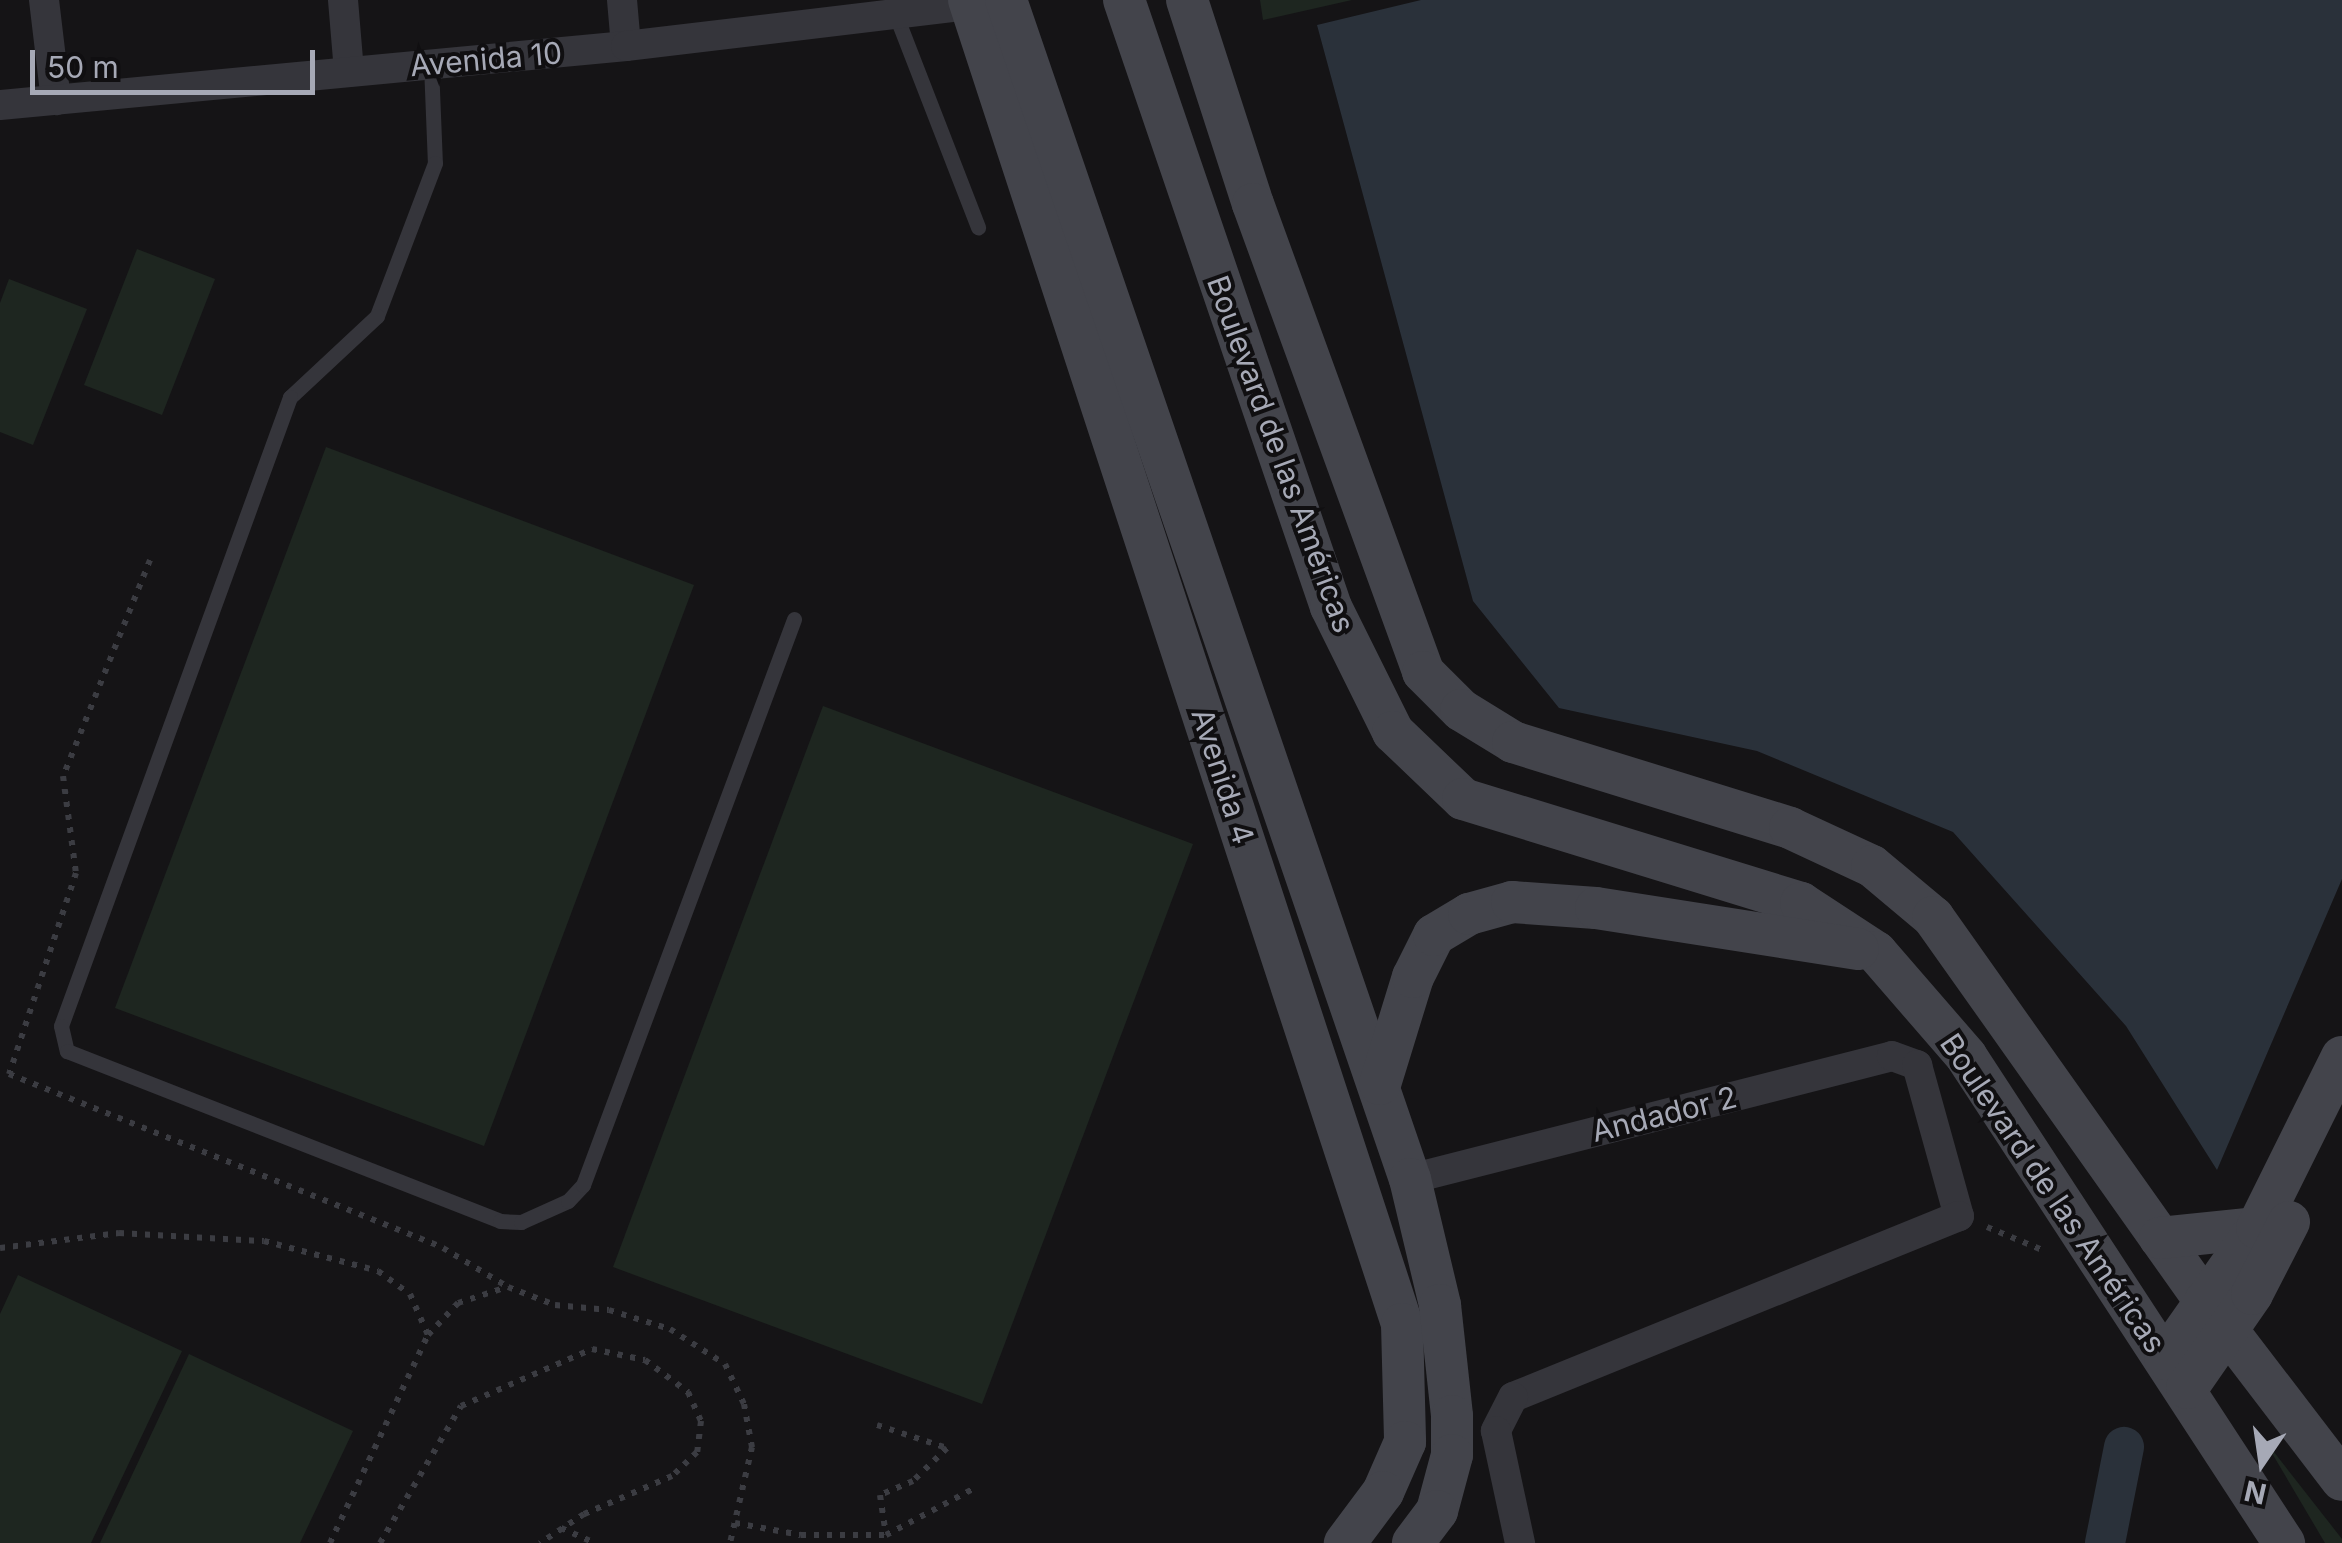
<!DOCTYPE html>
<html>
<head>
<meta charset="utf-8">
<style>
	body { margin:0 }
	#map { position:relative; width:2342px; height:1543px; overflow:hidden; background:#151416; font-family:Inter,sans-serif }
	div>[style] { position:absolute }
	.green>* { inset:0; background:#1e2620 }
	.water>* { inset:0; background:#2a313a }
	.canal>* { height:40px; margin:-20px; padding:0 20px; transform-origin:20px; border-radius:20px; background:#2a313a }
	.path>* { height:6px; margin-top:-3px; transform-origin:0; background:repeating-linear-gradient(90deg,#3b3c42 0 5px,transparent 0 13px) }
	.lane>* { height:15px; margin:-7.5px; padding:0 7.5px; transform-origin:7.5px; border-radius:7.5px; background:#35353b }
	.street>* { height:30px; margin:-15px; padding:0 15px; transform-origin:15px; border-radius:15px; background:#35353b }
	.secondary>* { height:42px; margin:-21px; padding:0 21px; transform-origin:21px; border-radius:21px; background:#43444b }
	span { translate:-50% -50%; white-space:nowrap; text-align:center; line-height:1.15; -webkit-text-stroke:8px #100f11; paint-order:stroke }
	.street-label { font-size:30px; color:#a6a9b6 }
	.north { position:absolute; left:2212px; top:1413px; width:100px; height:100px; -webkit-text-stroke:8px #100f11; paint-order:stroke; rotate:193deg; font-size:28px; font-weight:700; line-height:40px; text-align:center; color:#a6a9b6 }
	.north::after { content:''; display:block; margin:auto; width:35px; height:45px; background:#a6a9b6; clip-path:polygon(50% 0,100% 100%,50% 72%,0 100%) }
	.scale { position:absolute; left:30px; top:50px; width:285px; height:45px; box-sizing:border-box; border:5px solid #a6a9b6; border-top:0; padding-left:12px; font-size:30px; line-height:35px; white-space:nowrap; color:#a6a9b6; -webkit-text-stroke:8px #100f11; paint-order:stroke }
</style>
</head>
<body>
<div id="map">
	<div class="green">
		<div style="clip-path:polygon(1260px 0,1352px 0,1263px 20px)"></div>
		<div style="clip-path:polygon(137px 249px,215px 279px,162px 415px,84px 385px)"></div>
		<div style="clip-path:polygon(9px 279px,87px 309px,33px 445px,0 432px,0 303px)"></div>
		<div style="clip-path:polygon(326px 447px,694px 585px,484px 1146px,115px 1008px)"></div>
		<div style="clip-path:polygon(823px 706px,1193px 844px,982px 1404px,613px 1267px)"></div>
		<div style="clip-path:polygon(18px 1275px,182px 1351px,91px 1543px,0 1543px,0 1314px)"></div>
		<div style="clip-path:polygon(189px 1354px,353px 1431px,300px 1543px,100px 1543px)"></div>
		<div style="clip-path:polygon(2263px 1438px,2342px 1539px,2342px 1543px,2325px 1543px)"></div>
	</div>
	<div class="water">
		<div style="clip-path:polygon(1421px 0,2342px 0,2342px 879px,2217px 1170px,2126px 1026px,1953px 832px,1757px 751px,1559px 708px,1473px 601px,1317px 25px)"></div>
	</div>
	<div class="canal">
		<div style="left:2105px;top:1543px;width:98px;rotate:-78.8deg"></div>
	</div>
	<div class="path">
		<div style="left:150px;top:560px;width:233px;rotate:111.9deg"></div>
		<div style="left:63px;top:776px;width:98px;rotate:82.4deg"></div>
		<div style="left:76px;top:873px;width:212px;rotate:108.4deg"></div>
		<div style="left:9px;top:1074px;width:468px;rotate:21.8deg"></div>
		<div style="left:443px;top:1248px;width:76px;rotate:31deg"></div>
		<div style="left:508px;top:1287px;width:50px;rotate:21deg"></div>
		<div style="left:555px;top:1305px;width:54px;rotate:5.3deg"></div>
		<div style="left:609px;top:1310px;width:64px;rotate:17.3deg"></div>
		<div style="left:670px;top:1329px;width:65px;rotate:32.5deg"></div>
		<div style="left:725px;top:1364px;width:44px;rotate:64.6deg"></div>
		<div style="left:744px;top:1404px;width:44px;rotate:79.5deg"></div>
		<div style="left:752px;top:1447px;width:98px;rotate:102.9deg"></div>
		<div style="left:1987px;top:1227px;width:63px;rotate:22.5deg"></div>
		<div style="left:0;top:1248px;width:120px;rotate:-7.2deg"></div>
		<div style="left:119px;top:1233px;width:145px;rotate:3.2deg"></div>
		<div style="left:264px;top:1241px;width:118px;rotate:14.7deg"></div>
		<div style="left:378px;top:1271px;width:39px;rotate:36deg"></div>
		<div style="left:410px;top:1294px;width:45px;rotate:66.3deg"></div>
		<div style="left:877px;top:1425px;width:74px;rotate:18.2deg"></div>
		<div style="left:947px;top:1448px;width:47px;rotate:135.9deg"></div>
		<div style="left:913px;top:1481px;width:36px;rotate:157deg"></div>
		<div style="left:880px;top:1495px;width:40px;rotate:81.5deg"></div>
		<div style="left:735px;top:1523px;width:67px;rotate:10.3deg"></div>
		<div style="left:801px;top:1535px;width:85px"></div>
		<div style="left:886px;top:1535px;width:98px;rotate:-27.9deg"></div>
		<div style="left:561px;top:1528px;width:37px;rotate:24deg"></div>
		<div style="left:330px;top:1543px;width:230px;rotate:-64.8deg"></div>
		<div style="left:428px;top:1335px;width:44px;rotate:-46.8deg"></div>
		<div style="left:458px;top:1303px;width:52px;rotate:-18.1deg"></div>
		<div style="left:380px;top:1543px;width:159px;rotate:-59.4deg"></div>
		<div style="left:461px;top:1406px;width:143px;rotate:-23.5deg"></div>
		<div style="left:592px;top:1349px;width:54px;rotate:11.7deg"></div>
		<div style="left:645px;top:1360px;width:54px;rotate:36.7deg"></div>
		<div style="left:688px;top:1392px;width:32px;rotate:66deg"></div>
		<div style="left:701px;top:1421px;width:31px;rotate:97deg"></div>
		<div style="left:697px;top:1452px;width:35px;rotate:136deg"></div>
		<div style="left:672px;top:1476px;width:96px;rotate:156.6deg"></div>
		<div style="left:584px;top:1514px;width:53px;rotate:146.6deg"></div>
	</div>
	<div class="lane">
		<div style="left:895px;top:13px;width:230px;rotate:68.8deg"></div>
		<div style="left:431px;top:65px;width:98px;rotate:87.7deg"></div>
		<div style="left:435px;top:163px;width:164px;rotate:110.8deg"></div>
		<div style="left:377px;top:316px;width:119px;rotate:137deg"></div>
		<div style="left:290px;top:397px;width:669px;rotate:110.01deg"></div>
		<div style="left:61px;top:1026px;width:26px;rotate:77deg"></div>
		<div style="left:67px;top:1051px;width:465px;rotate:21.4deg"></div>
		<div style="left:500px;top:1221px;width:21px;rotate:3deg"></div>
		<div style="left:521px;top:1222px;width:51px;rotate:-24.1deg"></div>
		<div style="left:568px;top:1201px;width:22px;rotate:-47deg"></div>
		<div style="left:583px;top:1185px;width:604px;rotate:-69.55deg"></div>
	</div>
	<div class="street">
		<div style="left:44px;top:0;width:101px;rotate:83.2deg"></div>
		<div style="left:343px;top:0;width:72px;rotate:85.2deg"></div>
		<div style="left:622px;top:0;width:46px;rotate:85deg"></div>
		<div style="left:0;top:105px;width:629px;rotate:-5.38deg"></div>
		<div style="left:626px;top:46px;width:347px;rotate:-6.8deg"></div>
		<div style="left:1410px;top:1179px;width:497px;rotate:-14.3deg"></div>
		<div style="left:1892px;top:1056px;width:27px;rotate:20deg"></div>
		<div style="left:1917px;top:1065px;width:157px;rotate:74.5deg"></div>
		<div style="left:1959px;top:1216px;width:481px;rotate:157.9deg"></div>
		<div style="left:1513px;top:1397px;width:38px;rotate:117deg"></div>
		<div style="left:1496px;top:1431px;width:115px;rotate:77.9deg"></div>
	</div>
	<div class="secondary">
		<div style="left:969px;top:0;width:1393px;rotate:71.89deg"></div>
		<div style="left:1402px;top:1324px;width:118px;rotate:88.5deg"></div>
		<div style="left:1405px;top:1442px;width:55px;rotate:113.7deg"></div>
		<div style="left:1383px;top:1492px;width:64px;rotate:126.7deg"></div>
		<div style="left:1006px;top:0;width:1246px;rotate:71.09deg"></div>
		<div style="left:1410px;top:1179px;width:130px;rotate:76.6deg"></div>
		<div style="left:1440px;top:1305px;width:112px;rotate:83.8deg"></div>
		<div style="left:1452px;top:1416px;width:39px;rotate:90deg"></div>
		<div style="left:1452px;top:1455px;width:58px;rotate:105deg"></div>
		<div style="left:1437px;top:1511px;width:40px;rotate:127deg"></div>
		<div style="left:1124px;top:0;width:641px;rotate:71.17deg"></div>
		<div style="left:1331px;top:607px;width:140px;rotate:63.6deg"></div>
		<div style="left:1393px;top:732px;width:97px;rotate:43.7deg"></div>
		<div style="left:1463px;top:799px;width:354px;rotate:17.1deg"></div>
		<div style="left:1801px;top:903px;width:90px;rotate:33.2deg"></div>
		<div style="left:1876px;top:952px;width:138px;rotate:49.1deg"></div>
		<div style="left:1966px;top:1056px;width:582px;rotate:56.86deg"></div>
		<div style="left:1187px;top:0;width:214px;rotate:72.1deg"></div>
		<div style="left:1253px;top:204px;width:498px;rotate:70deg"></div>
		<div style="left:1423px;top:672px;width:54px;rotate:45deg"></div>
		<div style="left:1461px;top:710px;width:61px;rotate:31.6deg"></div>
		<div style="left:1513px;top:742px;width:290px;rotate:17.2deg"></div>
		<div style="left:1790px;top:828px;width:90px;rotate:24.9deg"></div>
		<div style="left:1872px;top:866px;width:80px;rotate:39.9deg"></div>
		<div style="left:1933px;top:917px;width:471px;rotate:54.7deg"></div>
		<div style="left:2205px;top:1301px;width:225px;rotate:52.6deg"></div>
		<div style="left:1380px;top:1084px;width:112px;rotate:-72.9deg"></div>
		<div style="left:1413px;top:977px;width:47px;rotate:-63.4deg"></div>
		<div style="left:1434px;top:935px;width:41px;rotate:-31deg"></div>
		<div style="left:1469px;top:914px;width:45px;rotate:-15.6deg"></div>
		<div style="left:1512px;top:902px;width:84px;rotate:4.1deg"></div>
		<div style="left:1596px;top:908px;width:265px;rotate:8.9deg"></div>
		<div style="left:2160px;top:1238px;width:98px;rotate:-5.9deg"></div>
		<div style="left:2165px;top:1359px;width:160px;rotate:-54.9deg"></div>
		<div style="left:2257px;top:1228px;width:191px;rotate:-63.6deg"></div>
		<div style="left:2187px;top:1388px;width:114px;rotate:-55.3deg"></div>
		<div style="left:2252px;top:1294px;width:81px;rotate:-62.8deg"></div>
	</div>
	<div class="street-label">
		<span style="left:486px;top:59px;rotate:-5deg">Avenida 10</span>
		<span style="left:1281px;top:454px;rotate:70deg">Boulevard de las Américas</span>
		<span style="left:1223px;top:776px;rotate:72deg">Avenida 4</span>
		<span style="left:1664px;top:1114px;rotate:-14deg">Andador 2</span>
		<span style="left:2053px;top:1193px;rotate:56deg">Boulevard de las Américas</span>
	</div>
	<div class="north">N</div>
	<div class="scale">50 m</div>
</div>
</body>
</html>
